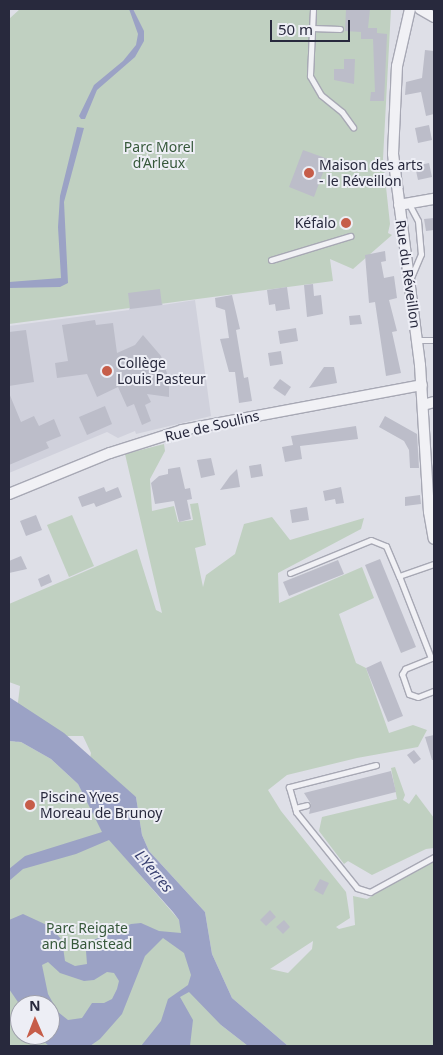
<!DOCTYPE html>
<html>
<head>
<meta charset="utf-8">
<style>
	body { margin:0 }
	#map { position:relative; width:443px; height:1055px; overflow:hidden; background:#dedfe7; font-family:"Noto Sans",sans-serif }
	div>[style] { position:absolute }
	.built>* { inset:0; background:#d0d1dc }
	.green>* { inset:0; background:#c0d0c1 }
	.water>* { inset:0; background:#9ba2c5 }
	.building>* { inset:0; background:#bcbdc9 }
	.roads { filter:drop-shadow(1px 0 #a7a8b4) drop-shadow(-1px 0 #a7a8b4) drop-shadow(0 1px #a7a8b4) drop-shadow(0 -1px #a7a8b4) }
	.service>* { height:5px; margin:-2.5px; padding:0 2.5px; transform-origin:2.5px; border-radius:2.5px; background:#f1f1f5 }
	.minor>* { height:10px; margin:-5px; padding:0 5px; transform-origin:5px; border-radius:5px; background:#f1f1f5 }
	.dots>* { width:14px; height:14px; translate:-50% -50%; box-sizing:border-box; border:2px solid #edeef5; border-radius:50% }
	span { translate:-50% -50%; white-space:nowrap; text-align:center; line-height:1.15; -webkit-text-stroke:4px #edeef5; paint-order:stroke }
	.park-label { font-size:14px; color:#36583a }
	.poi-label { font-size:14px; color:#28293d }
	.left { translate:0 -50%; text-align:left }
	.right { translate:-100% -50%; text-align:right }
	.street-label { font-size:14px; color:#28293d }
	.water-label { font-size:15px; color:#353d6e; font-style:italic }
	.frame { position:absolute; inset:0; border:10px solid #28293d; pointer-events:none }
	.north { position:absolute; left:10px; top:995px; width:50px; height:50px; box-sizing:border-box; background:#edeef5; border:1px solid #9e9fab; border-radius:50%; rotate:359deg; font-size:14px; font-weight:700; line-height:20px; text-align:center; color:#28293d }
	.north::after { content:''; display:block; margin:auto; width:18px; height:22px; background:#c65d49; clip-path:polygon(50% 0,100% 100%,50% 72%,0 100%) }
	.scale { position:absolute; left:270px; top:20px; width:80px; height:22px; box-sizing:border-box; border:2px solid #28293d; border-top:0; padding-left:6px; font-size:15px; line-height:18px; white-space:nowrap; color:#28293d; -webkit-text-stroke:4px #edeef5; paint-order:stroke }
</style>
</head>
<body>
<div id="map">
	<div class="built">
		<div style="clip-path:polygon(160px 289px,163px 305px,195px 300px,211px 416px,136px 434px,135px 431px,118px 438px,107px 432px,9px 473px,9px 326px,129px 310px,128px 293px)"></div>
	</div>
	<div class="green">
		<div style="clip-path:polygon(20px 9px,391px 9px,383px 159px,390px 224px,388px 233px,392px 235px,353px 269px,330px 259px,333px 281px,9px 324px,9px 19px)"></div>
		<div style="clip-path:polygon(evenodd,164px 444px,165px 451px,150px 479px,152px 511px,174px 506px,178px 522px,193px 520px,190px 504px,198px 503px,206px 545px,195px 548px,203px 587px,206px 575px,235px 554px,244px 524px,272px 517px,290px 540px,364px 518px,361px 529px,278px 573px,279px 603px,362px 567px,374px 598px,339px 614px,356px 663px,366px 668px,389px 733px,413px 725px,427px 730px,418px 747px,357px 758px,287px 775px,268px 790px,281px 811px,346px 892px,350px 918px,336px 927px,339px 929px,355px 925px,353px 896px,367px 899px,434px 860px,434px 1046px,288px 1046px,232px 998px,212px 954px,205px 912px,149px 851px,142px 835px,136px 797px,88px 769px,91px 753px,83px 736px,54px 736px,17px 710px,20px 686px,9px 682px,9px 604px,137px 549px,156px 610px,162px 613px,125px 454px,164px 444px,313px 941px,312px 949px,288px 973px,270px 969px,313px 941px)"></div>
		<div style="clip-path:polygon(72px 515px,94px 566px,69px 577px,47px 525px)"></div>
		<div style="clip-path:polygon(evenodd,9px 741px,21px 742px,51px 759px,78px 784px,103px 832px,179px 920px,221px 1025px,248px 1046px,9px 1046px,9px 741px,20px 1005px,50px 1005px,50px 1035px,20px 1035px,20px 1005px)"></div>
		<div style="clip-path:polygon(395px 767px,405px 795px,403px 800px,409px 804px,416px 794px,434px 818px,434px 848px,426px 849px,372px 875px,348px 861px,344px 864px,319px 831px,322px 817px,397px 799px,391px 768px)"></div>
	</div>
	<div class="water">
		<div style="clip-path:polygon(129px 9px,133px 9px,144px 31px,144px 41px,135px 57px,97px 90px,85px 119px,81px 119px,79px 116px,94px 85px,123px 61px,136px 45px,138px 34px)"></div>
		<div style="clip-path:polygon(77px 127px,84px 128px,64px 202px,68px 283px,60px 287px,9px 288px,9px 282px,61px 278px,58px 227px,60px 196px)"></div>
		<div style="clip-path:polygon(evenodd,9px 697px,64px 733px,136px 797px,142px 835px,149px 851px,205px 912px,212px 954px,232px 998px,288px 1046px,248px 1046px,221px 1025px,189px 992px,180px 997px,193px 1020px,190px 1046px,141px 1046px,161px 1021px,168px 999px,188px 985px,191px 975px,184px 953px,163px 938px,145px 956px,122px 1014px,100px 1039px,90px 1046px,49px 1046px,36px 1035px,50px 1035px,50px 1005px,20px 1005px,9px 989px,9px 920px,23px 914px,49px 926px,62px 940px,65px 961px,75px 966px,87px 964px,86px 951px,91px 941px,131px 924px,141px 923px,159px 931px,181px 933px,179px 920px,173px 912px,109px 840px,76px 854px,23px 869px,9px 881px,9px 869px,25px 856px,102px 832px,78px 784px,51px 759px,21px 742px,9px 741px,9px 697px,48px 962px,60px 973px,84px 981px,94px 980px,107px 972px,114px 973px,119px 981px,117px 989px,112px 999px,104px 1003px,92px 1003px,82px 1018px,68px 1020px,58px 1012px,48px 994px,42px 965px,48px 962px)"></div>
	</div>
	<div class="building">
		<div style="clip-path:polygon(346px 9px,370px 9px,368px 28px,377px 28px,377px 33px,387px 34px,384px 101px,370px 101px,371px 92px,375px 92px,373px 39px,361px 39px,361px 32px,345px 31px)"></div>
		<div style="clip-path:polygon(425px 50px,434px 51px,434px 114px,426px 116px,421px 92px,405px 95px,406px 82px,422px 78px)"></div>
		<div style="clip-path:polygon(344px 59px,355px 59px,354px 84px,334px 80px,334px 69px,344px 69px)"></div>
		<div style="clip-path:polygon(429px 125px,432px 140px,418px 143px,415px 128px)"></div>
		<div style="clip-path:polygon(303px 150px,328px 159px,314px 197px,289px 187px)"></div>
		<div style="clip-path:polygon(429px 163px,432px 177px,418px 180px,415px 166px)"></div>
		<div style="clip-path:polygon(434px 218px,434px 230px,426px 231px,424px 219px)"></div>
		<div style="clip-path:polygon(385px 251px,386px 261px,381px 262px,384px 278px,394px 276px,397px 298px,389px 300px,397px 331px,392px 332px,401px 373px,386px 376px,375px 302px,369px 303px,365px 255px)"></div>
		<div style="clip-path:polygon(313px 284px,314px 296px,321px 295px,323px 314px,307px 317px,304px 285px)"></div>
		<div style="clip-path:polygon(287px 287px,290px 309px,276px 311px,275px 304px,269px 305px,267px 290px)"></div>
		<div style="clip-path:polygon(160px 289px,162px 305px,130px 309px,128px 293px)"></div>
		<div style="clip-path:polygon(232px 295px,240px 329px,236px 330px,244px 378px,248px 377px,252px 401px,239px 403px,235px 372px,229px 372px,220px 339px,229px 338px,225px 310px,216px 307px,215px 298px)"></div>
		<div style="clip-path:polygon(360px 315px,362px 324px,350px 325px,349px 316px)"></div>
		<div style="clip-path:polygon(95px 320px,96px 325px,113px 323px,117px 353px,135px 345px,143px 335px,161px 356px,169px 379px,169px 397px,147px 394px,151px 402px,145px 405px,151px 421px,142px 425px,134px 404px,127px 407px,118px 387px,97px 397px,87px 374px,57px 378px,55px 363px,68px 361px,62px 325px)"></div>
		<div style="clip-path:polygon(296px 328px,298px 341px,280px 344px,278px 331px)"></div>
		<div style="clip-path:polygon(26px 330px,34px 382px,9px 386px,9px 332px)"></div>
		<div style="clip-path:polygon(281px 351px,283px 364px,270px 366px,268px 353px)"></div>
		<div style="clip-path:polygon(324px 367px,334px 367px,337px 383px,309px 388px)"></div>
		<div style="clip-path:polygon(280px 379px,291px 387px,285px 396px,273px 388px)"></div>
		<div style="clip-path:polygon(9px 393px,21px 422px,34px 416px,39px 426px,54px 419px,61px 436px,46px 442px,49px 448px,9px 465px)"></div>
		<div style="clip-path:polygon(105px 406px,112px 424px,87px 435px,79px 417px)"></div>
		<div style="clip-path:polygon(385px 416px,417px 434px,419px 468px,410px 468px,409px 450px,404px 441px,379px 427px)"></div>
		<div style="clip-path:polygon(356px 426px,358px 439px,300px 446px,302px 459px,285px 462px,282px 447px,293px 445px,291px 436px)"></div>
		<div style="clip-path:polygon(211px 458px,215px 475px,201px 478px,197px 460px)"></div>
		<div style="clip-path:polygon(261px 464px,263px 476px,251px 478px,249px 466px)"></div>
		<div style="clip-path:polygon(180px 467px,185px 489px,190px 488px,192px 499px,187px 500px,191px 519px,179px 522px,174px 501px,155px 504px,151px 483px,159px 476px,168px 474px,168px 469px)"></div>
		<div style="clip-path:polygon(237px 469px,240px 487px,220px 490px,230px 476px)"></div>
		<div style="clip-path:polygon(104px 487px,106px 492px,118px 487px,122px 497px,96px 507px,94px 503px,82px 507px,78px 497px)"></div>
		<div style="clip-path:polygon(341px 487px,344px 503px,336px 504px,335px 499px,325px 501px,323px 491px)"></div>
		<div style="clip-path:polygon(420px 495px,421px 504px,405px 506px,405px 497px)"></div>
		<div style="clip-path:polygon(307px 507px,309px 520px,292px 523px,290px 510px)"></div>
		<div style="clip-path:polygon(36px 515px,42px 530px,26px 536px,20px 521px)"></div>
		<div style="clip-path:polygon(21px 556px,27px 569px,9px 573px,9px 561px)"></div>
		<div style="clip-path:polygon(380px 559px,416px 647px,401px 653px,365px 565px)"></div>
		<div style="clip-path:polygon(338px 560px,344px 574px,289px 596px,283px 582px)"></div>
		<div style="clip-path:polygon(49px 574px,52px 582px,41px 587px,38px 579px)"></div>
		<div style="clip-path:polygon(381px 661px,403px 716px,388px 722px,366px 668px)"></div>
		<div style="clip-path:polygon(434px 735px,434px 760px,432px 760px,425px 737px)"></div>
		<div style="clip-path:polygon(414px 750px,421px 759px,414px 764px,407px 755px)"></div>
		<div style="clip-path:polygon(391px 771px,396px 792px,309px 814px,311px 804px,304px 793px)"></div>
		<div style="clip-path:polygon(320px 879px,329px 883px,323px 895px,314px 890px)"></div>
		<div style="clip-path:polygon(270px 910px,276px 917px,266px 926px,260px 920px)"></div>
		<div style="clip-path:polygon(284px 920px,290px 927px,283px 934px,276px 927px)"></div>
	</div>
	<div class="roads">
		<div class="service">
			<div style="left:313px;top:9px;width:67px;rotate:92.6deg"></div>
			<div style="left:310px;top:76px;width:22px;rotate:60deg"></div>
			<div style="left:321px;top:95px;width:27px;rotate:39deg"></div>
			<div style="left:342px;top:112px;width:19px;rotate:54deg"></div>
			<div style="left:312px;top:28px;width:28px;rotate:2deg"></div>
			<div style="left:409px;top:204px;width:19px;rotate:62deg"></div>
			<div style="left:418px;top:221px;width:33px;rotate:85deg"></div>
			<div style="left:421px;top:254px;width:28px;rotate:113deg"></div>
			<div style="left:271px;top:260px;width:83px;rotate:-16.9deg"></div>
			<div style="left:417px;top:340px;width:17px"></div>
			<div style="left:290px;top:573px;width:87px;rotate:-22.2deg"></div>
			<div style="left:371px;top:540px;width:16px;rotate:22deg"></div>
			<div style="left:386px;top:546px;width:33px;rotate:67deg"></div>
			<div style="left:399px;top:576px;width:37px;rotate:-19deg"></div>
			<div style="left:399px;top:576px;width:88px;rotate:68.7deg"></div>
			<div style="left:434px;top:657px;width:31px;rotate:158deg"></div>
			<div style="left:405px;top:669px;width:6px;rotate:121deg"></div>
			<div style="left:402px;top:674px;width:21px;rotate:71deg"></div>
			<div style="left:409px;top:694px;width:9px;rotate:18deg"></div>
			<div style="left:418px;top:697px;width:17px;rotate:-21deg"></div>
			<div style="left:376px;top:765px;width:90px;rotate:165.8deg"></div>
			<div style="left:289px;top:787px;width:26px;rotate:74deg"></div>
			<div style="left:296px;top:812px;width:97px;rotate:51.2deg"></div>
			<div style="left:357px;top:888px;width:14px;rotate:17deg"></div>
			<div style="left:370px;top:892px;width:73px;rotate:-28.7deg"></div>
			<div style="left:295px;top:808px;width:12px;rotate:-14deg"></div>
		</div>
		<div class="minor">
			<div style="left:410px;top:9px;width:58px;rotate:102.8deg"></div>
			<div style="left:397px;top:66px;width:88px;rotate:92.6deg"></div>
			<div style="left:393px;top:154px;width:213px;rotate:82.7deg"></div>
			<div style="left:420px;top:365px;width:147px;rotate:86.5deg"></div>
			<div style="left:429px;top:512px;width:27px;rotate:80deg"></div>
			<div style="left:420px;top:9px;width:16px;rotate:30deg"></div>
			<div style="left:399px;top:205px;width:36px;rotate:-10deg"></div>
			<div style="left:423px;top:405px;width:11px;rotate:-15deg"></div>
			<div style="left:9px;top:494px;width:109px;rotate:-22.1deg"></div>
			<div style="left:110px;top:453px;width:76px;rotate:-17.7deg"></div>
			<div style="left:182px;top:430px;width:244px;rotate:-10.6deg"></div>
		</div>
	</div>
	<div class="dots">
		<div style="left:309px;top:173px;background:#c65d49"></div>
		<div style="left:346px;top:223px;background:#c65d49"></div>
		<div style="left:107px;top:371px;background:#c65d49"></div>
		<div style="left:30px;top:805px;background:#c65d49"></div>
	</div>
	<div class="park-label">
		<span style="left:159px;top:155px">Parc Morel<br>d’Arleux</span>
		<span style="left:87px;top:936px">Parc Reigate<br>and Banstead</span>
	</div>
	<div class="poi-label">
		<span class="left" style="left:319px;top:173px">Maison des arts<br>- le Réveillon</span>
		<span class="right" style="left:336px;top:223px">Kéfalo</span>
		<span class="left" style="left:117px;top:371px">Collège<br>Louis Pasteur</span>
		<span class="left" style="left:40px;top:805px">Piscine Yves<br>Moreau de Brunoy</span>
	</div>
	<div class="street-label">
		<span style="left:408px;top:274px;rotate:82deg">Rue du Réveillon</span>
		<span style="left:212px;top:426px;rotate:-13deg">Rue de Soulins</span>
	</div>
	<div class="water-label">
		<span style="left:154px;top:871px;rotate:50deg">L'Yerres</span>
	</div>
	<div class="frame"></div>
	<div class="north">N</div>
	<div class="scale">50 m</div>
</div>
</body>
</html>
